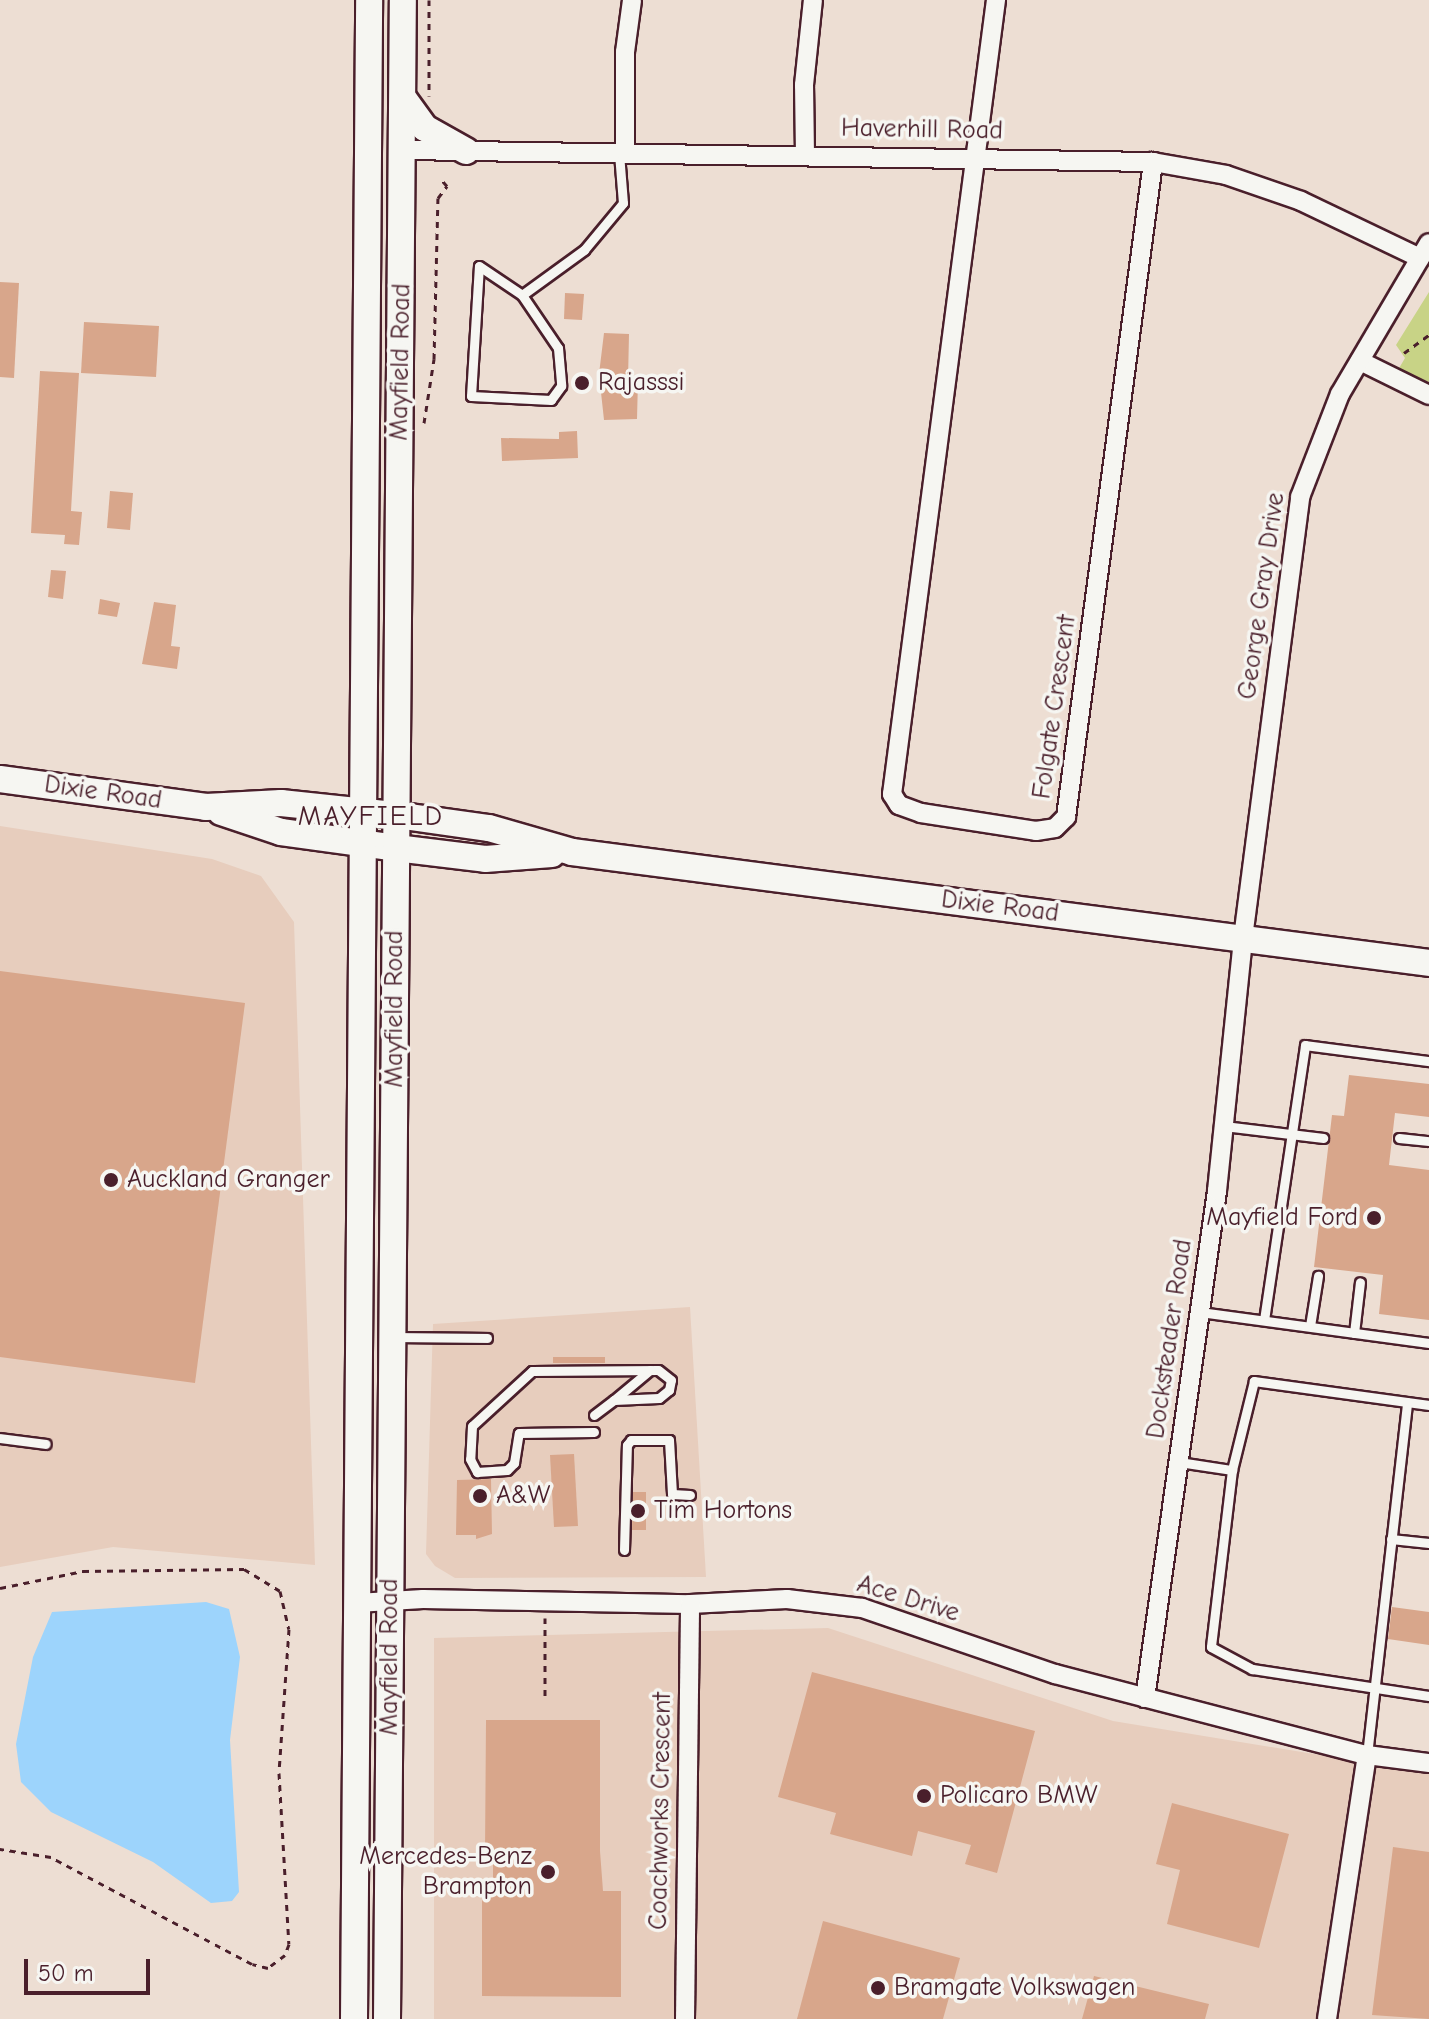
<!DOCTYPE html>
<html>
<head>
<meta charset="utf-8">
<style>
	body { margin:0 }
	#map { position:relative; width:1429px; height:2019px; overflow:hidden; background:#edded3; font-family:"Comic Neue",sans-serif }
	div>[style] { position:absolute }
	.built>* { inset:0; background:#e7cdbd }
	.green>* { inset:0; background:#c8d386 }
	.water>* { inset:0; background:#9dd4fc }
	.building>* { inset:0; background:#d8a68b }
	.path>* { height:3px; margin-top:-1.5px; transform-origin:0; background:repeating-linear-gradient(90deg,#4a1f2b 0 6px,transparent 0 12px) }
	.roads { filter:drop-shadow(2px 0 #4a1f2b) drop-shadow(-2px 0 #4a1f2b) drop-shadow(0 2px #4a1f2b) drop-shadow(0 -2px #4a1f2b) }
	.lane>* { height:9px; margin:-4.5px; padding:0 4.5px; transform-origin:4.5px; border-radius:4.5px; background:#f6f6f2 }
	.street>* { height:18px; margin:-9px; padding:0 9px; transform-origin:9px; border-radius:9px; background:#f6f6f2 }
	.secondary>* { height:26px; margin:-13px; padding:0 13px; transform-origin:13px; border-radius:13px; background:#f6f6f2 }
	.dots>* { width:22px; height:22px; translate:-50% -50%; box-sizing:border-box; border:4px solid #f6f6f2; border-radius:50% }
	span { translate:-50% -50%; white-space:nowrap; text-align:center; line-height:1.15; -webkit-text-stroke:7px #f6f6f2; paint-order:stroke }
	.street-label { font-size:26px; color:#4a1f2b }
	.poi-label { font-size:26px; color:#4a1f2b }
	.left { translate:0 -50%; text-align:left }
	.right { translate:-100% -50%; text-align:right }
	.neighbourhood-label { font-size:28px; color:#4a1f2b; letter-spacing:2px }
	.scale { position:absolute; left:24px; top:1959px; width:126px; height:36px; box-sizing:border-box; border:4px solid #4a1f2b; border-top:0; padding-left:10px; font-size:24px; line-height:28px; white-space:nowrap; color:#4a1f2b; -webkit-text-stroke:6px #f6f6f2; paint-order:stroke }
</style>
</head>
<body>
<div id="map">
	<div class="built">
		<div style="clip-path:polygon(0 826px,212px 859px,261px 876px,294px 922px,315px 1565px,113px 1547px,0 1567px)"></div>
		<div style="clip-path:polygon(690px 1307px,706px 1577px,455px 1578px,435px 1566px,426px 1554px,433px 1324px)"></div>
		<div style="clip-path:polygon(828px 1628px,1113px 1721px,1429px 1773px,1429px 2019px,434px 2019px,434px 1638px)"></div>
	</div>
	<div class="green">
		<div style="clip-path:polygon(1429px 292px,1429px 382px,1398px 370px,1405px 358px,1396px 345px)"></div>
	</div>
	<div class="water">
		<div style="clip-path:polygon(206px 1602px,229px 1609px,240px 1657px,230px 1740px,239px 1892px,232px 1901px,211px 1903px,153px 1862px,51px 1812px,21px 1782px,16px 1744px,33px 1657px,52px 1612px)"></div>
	</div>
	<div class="building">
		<div style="clip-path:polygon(0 282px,19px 283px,14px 378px,0 377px)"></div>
		<div style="clip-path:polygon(565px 293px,584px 294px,582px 320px,564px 319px)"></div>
		<div style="clip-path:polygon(84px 322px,159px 326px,156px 377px,81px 373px)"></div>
		<div style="clip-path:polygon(604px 333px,629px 334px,628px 380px,638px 380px,637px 419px,604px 420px,599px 374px)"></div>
		<div style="clip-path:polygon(40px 371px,79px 373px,71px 511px,82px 512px,79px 545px,64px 544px,65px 535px,31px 533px)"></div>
		<div style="clip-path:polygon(577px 431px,578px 458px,502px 461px,501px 438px,559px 439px,559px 432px)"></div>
		<div style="clip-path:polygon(110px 491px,133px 493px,130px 530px,107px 528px)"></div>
		<div style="clip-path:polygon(51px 570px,66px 571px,63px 599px,48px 597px)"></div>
		<div style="clip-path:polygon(100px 599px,120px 603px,117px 617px,98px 614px)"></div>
		<div style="clip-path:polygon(154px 602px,176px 605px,171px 646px,180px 647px,177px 669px,142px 664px)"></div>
		<div style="clip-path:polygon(0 971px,245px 1003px,195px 1383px,0 1357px)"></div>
		<div style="clip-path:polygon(1349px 1075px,1429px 1084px,1429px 1117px,1395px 1113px,1389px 1165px,1429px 1170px,1429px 1320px,1379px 1314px,1383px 1275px,1314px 1267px,1332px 1115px,1344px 1116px)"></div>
		<div style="clip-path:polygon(553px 1357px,605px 1357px,605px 1363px,553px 1363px)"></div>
		<div style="clip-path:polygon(574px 1454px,578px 1526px,554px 1527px,550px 1455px)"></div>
		<div style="clip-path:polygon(491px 1479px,492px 1534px,476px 1539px,476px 1535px,456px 1535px,457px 1480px)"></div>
		<div style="clip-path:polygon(633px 1492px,646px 1492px,646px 1530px,632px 1530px)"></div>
		<div style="clip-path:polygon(1392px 1607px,1429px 1612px,1429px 1645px,1388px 1639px)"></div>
		<div style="clip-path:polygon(812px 1672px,1035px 1731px,997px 1873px,965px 1864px,971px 1845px,918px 1831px,912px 1856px,830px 1834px,836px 1813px,778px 1797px)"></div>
		<div style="clip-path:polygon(486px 1720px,600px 1720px,600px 1851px,603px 1891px,621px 1891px,621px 1997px,482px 1996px,482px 1890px,493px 1891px,493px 1854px,485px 1854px)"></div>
		<div style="clip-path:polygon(1172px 1803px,1289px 1834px,1259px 1948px,1167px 1924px,1180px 1870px,1156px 1864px)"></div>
		<div style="clip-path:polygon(1393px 1847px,1429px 1852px,1429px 2019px,1372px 2015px)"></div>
		<div style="clip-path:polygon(823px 1921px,960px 1958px,943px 2019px,797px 2019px)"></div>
		<div style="clip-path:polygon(1094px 1976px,1209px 2004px,1205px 2019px,1082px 2019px)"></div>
	</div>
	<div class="path">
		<div style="left:429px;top:0;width:96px;rotate:90deg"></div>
		<div style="left:1404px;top:353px;width:31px;rotate:-36deg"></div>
		<div style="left:424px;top:423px;width:65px;rotate:-81.1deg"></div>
		<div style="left:434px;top:359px;width:161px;rotate:-88.6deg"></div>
		<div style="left:438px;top:198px;width:15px;rotate:-53deg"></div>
		<div style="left:447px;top:186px;width:11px;rotate:-131deg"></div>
		<div style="left:0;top:1588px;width:85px;rotate:-11.6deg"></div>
		<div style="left:83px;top:1571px;width:161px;rotate:-0.7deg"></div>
		<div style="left:244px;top:1569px;width:42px;rotate:31.4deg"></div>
		<div style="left:280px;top:1591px;width:39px;rotate:77deg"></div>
		<div style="left:289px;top:1629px;width:144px;rotate:94deg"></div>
		<div style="left:279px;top:1773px;width:171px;rotate:86.7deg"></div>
		<div style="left:289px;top:1944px;width:12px;rotate:110deg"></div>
		<div style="left:285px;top:1955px;width:21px;rotate:143deg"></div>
		<div style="left:268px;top:1968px;width:16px;rotate:-166deg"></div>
		<div style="left:252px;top:1964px;width:228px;rotate:-152deg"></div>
		<div style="left:51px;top:1857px;width:52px;rotate:-171.1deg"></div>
		<div style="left:545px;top:1618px;width:80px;rotate:90deg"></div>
	</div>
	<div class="roads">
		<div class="lane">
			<div style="left:479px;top:266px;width:52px;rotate:34deg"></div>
			<div style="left:522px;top:295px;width:64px;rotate:55.8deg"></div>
			<div style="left:558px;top:348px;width:38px;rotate:85deg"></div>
			<div style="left:561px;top:386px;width:17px;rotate:126deg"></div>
			<div style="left:551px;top:400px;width:80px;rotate:-177.1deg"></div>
			<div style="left:471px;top:396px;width:130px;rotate:-86.5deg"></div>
			<div style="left:522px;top:295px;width:77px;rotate:-36deg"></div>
			<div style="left:584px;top:250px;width:61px;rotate:-50.3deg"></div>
			<div style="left:623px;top:203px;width:50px;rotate:-94.6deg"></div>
			<div style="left:1224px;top:1126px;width:100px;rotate:6.9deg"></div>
			<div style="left:1399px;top:1138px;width:30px;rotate:6deg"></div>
			<div style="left:1200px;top:1312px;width:231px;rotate:7.7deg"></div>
			<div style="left:1264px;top:1320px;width:278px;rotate:-81.5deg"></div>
			<div style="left:1305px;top:1045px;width:125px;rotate:7.4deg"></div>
			<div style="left:1310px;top:1326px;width:51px;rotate:-80.9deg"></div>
			<div style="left:1354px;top:1333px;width:51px;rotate:-83.3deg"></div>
			<div style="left:396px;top:1337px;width:91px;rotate:0.6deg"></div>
			<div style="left:614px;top:1400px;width:47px;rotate:-39.8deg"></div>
			<div style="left:1429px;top:1405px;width:177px;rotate:-172.2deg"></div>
			<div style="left:1254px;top:1381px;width:92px;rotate:103.9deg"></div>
			<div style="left:1232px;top:1470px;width:178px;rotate:96.8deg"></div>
			<div style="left:1211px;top:1647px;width:47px;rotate:28.2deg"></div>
			<div style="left:1252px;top:1669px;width:179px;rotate:8.7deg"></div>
			<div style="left:594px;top:1415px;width:25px;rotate:-37deg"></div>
			<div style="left:614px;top:1400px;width:45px;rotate:-2.5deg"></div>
			<div style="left:659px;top:1398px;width:13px;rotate:-39deg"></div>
			<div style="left:669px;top:1390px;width:10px;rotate:-79deg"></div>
			<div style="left:671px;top:1380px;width:16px;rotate:-142deg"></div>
			<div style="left:658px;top:1370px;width:126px;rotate:179.5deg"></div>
			<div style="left:532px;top:1371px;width:81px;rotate:137.5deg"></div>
			<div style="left:472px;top:1426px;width:33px;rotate:93deg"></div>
			<div style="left:470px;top:1459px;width:15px;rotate:62deg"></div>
			<div style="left:477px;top:1472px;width:30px;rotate:-4deg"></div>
			<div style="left:507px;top:1470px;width:10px;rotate:-45deg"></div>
			<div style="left:514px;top:1463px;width:30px;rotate:-81deg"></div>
			<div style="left:519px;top:1433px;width:75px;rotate:-0.8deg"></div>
			<div style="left:0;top:1438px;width:46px;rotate:7.4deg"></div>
			<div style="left:1179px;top:1462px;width:54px;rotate:8.6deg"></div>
			<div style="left:1391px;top:1539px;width:38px;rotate:6deg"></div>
			<div style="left:624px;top:1550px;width:105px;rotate:-88.4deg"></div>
			<div style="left:627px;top:1445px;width:6px;rotate:-51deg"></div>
			<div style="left:631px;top:1440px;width:38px"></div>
			<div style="left:669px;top:1440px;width:54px;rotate:86.8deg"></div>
			<div style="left:672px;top:1494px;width:18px;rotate:3deg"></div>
			<div style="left:1367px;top:1755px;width:355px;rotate:-83.5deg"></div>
		</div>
		<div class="street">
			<div style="left:996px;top:0;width:801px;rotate:97.46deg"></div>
			<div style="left:892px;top:794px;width:13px;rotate:58deg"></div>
			<div style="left:899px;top:805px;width:23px;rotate:20deg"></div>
			<div style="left:921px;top:813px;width:116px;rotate:8.9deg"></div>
			<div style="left:1036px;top:831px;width:19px;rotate:-9deg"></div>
			<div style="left:1055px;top:828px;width:16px;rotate:-45deg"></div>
			<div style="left:1066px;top:817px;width:661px;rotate:-82.43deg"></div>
			<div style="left:404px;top:150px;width:749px;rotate:0.92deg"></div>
			<div style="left:1153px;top:162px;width:74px;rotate:10.1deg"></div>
			<div style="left:1226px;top:175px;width:79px;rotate:19.1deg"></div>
			<div style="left:1301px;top:201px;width:132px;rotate:25.6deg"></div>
			<div style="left:625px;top:152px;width:100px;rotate:-90deg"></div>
			<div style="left:625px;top:52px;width:52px;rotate:-82.3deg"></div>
			<div style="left:805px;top:155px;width:70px;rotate:-90.8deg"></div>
			<div style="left:804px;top:85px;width:85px;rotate:-84deg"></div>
			<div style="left:1360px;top:361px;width:77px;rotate:26.2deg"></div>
			<div style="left:357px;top:1603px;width:66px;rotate:-3.5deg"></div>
			<div style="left:423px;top:1599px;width:267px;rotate:1.1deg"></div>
			<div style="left:690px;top:1604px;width:97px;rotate:-3deg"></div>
			<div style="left:787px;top:1599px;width:76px;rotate:6.8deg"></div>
			<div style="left:862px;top:1608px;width:204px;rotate:18.9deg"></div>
			<div style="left:1055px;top:1674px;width:322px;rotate:14.6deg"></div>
			<div style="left:1367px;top:1755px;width:63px;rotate:7.4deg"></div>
			<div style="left:1145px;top:1698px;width:512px;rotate:-81.92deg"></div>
			<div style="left:1217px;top:1191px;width:254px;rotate:-84.1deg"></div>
			<div style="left:1243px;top:938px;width:445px;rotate:-82.6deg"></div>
			<div style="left:1300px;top:497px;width:110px;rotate:-68.8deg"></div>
			<div style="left:1340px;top:394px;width:175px;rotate:-59.5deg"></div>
			<div style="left:685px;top:2019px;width:415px;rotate:-89.3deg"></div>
			<div style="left:1327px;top:2019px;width:267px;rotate:-81.4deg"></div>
		</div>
		<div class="secondary">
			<div style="left:403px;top:98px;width:37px;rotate:54deg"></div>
			<div style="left:425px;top:128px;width:47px;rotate:29.3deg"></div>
			<div style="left:0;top:779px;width:208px;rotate:7.7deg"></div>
			<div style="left:206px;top:807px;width:75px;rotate:-3.1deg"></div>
			<div style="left:281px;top:803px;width:116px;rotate:6deg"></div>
			<div style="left:396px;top:815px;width:94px;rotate:8deg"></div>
			<div style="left:489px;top:828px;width:86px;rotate:16.1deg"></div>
			<div style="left:572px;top:852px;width:864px;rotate:7.38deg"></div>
			<div style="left:221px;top:812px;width:63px;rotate:18.4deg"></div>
			<div style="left:281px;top:832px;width:116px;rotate:7.9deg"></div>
			<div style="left:396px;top:848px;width:90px;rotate:7deg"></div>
			<div style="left:485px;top:859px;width:67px;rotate:-4.3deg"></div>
			<div style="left:354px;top:2019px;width:2019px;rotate:-89.57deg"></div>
			<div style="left:387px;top:2019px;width:2019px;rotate:-89.55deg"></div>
		</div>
	</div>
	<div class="dots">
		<div style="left:582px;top:383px;background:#4a1f2b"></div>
		<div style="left:111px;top:1180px;background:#4a1f2b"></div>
		<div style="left:1374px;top:1218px;background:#4a1f2b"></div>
		<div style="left:480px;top:1496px;background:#4a1f2b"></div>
		<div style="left:638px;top:1511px;background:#4a1f2b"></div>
		<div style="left:924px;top:1796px;background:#4a1f2b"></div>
		<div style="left:548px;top:1872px;background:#4a1f2b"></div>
		<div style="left:878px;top:1988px;background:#4a1f2b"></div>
	</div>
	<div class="street-label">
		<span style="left:922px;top:130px;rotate:1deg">Haverhill Road</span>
		<span style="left:401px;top:362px;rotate:-89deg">Mayfield Road</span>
		<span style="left:1262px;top:596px;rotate:-82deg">George Gray Drive</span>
		<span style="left:1055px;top:707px;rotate:-82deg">Folgate Crescent</span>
		<span style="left:103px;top:793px;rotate:8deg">Dixie Road</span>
		<span style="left:1000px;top:907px;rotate:7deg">Dixie Road</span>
		<span style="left:395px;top:1009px;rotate:-90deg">Mayfield Road</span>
		<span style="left:1170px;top:1339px;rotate:-82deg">Docksteader Road</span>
		<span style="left:908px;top:1599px;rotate:17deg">Ace Drive</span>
		<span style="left:390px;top:1657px;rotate:-90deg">Mayfield Road</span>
		<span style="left:661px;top:1811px;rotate:-89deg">Coachworks Crescent</span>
	</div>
	<div class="poi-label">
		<span class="left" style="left:598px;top:383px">Rajasssi</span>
		<span class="left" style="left:127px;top:1180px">Auckland Granger</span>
		<span class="right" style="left:1358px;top:1218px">Mayfield Ford</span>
		<span class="left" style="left:496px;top:1496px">A&amp;W</span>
		<span class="left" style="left:654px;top:1511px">Tim Hortons</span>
		<span class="left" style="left:940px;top:1796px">Policaro BMW</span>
		<span class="right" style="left:532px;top:1872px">Mercedes-Benz<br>Brampton</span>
		<span class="left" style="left:894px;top:1988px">Bramgate Volkswagen</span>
	</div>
	<div class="neighbourhood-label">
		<span style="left:371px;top:816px">MAYFIELD</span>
	</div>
	<div class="scale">50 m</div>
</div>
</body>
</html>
